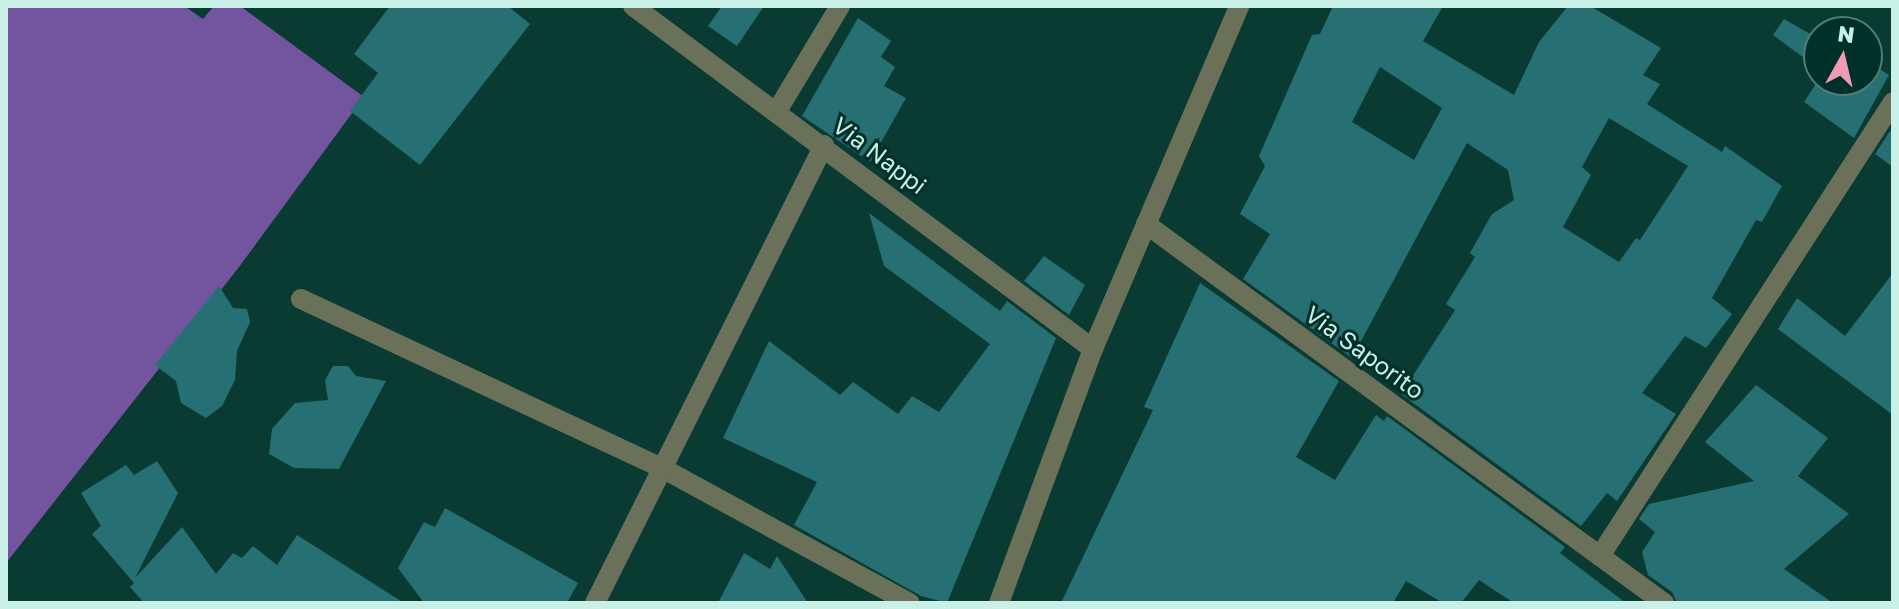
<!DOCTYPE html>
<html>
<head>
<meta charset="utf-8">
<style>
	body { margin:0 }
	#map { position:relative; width:1899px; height:609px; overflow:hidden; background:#0a3b33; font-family:"Golos Text",sans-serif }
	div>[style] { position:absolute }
	.forest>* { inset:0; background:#72549f }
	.building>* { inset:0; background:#266f73 }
	.minor>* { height:20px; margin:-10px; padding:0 10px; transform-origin:10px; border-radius:10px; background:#6a7158 }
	span { translate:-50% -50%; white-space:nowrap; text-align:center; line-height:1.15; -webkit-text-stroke:6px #00302a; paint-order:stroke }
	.street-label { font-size:24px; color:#c8f0e7 }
	.frame { position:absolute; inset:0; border:8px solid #c8f0e7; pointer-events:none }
	.north { position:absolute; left:1803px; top:16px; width:80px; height:80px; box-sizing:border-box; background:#00302a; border:2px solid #507d76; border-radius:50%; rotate:8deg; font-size:22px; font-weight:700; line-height:32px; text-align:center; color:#c8f0e7 }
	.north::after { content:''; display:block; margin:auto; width:28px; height:36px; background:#f19ab3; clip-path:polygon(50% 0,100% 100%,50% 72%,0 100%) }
</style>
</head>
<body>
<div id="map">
	<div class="forest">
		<div style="clip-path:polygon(6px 6px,184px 6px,203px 19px,214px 6px,240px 6px,364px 97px,239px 267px,6px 563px)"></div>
	</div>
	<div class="building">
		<div style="clip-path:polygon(390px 6px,508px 6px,530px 24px,420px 165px,350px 111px,378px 73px,354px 54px)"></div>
		<div style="clip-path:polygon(722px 6px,764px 6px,737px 46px,708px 26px)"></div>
		<div style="clip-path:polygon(evenodd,1333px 6px,1443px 6px,1423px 41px,1514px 95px,1539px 42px,1568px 6px,1590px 6px,1661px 48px,1643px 75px,1660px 84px,1647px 104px,1722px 152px,1725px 146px,1782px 186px,1762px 222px,1756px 220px,1712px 298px,1732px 314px,1706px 348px,1685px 336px,1642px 393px,1676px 414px,1617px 501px,1607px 493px,1581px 526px,1401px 394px,1455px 310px,1446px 304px,1475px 257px,1470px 253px,1492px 214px,1514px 200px,1508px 170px,1467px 143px,1352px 358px,1243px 279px,1270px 234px,1240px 214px,1265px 166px,1259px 156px,1312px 35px,1320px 34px,1333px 6px,1380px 67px,1442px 108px,1414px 160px,1352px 122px,1380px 67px,1333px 6px,1609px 118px,1688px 166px,1640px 240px,1636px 238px,1619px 262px,1563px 227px,1591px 175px,1582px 167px,1609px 118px)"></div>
		<div style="clip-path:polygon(858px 18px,891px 41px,881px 57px,895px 67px,884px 86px,906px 98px,870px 162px,802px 116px)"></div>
		<div style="clip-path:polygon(1784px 19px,1819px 39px,1819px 69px,1773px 35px)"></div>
		<div style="clip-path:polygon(1867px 61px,1889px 75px,1854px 138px,1804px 102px,1819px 79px,1867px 80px)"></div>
		<div style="clip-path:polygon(1890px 131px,1893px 134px,1893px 167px,1875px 154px)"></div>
		<div style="clip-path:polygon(869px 213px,1000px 311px,1007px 301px,1056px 338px,947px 603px,921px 596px,794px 525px,817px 482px,723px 438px,769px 341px,840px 395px,853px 382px,898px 414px,912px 396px,939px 412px,990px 344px,884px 266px)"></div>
		<div style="clip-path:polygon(1044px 256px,1085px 285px,1069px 315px,1024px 281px)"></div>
		<div style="clip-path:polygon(1893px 273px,1893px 415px,1778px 329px,1797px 298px,1845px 336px)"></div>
		<div style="clip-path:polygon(1200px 283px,1339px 381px,1296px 457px,1335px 480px,1376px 415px,1384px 421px,1387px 416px,1565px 547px,1560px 553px,1626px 603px,1514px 603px,1479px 580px,1461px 603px,1443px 603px,1406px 581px,1393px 603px,1061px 603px,1153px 410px,1144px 407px)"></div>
		<div style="clip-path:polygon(219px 286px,233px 308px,247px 309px,250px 322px,237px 351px,235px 380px,222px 406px,206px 418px,181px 403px,176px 381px,155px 365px)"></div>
		<div style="clip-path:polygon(333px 366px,348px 366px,356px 376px,386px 381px,339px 469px,294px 468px,269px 454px,272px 429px,295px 403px,328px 400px,325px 380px)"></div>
		<div style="clip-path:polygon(1756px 385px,1828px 438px,1798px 476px,1849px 514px,1784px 569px,1833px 603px,1677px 603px,1672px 592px,1648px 575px,1642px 552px,1655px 532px,1639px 519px,1649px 504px,1754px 481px,1705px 442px)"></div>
		<div style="clip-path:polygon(157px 461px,178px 493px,135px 578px,182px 527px,216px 574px,233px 553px,242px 558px,253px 546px,277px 565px,297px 535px,404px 603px,144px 603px,130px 587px,134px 583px,92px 534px,101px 526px,81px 493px,126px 465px,134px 475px)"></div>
		<div style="clip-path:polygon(445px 508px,578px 583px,567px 603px,424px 603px,398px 568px,424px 522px,435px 527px)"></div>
		<div style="clip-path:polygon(744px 553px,770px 569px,777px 556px,808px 603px,718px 603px)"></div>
	</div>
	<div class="minor">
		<div style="left:633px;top:6px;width:574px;rotate:36.71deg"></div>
		<div style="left:777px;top:111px;width:122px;rotate:-59deg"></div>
		<div style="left:1146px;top:224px;width:642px;rotate:36.19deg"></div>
		<div style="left:301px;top:299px;width:399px;rotate:25.1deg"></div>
		<div style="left:662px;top:468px;width:282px;rotate:28.6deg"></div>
		<div style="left:1600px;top:556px;width:540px;rotate:-57.16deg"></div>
		<div style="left:595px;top:603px;width:512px;rotate:-63.43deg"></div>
		<div style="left:999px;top:603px;width:271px;rotate:-69.7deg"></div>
		<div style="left:1093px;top:349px;width:373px;rotate:-66.9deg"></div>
	</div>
	<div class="street-label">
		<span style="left:880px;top:155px;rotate:37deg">Via Nappi</span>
		<span style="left:1365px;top:352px;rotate:36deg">Via Saporito</span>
	</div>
	<div class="frame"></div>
	<div class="north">N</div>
</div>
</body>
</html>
